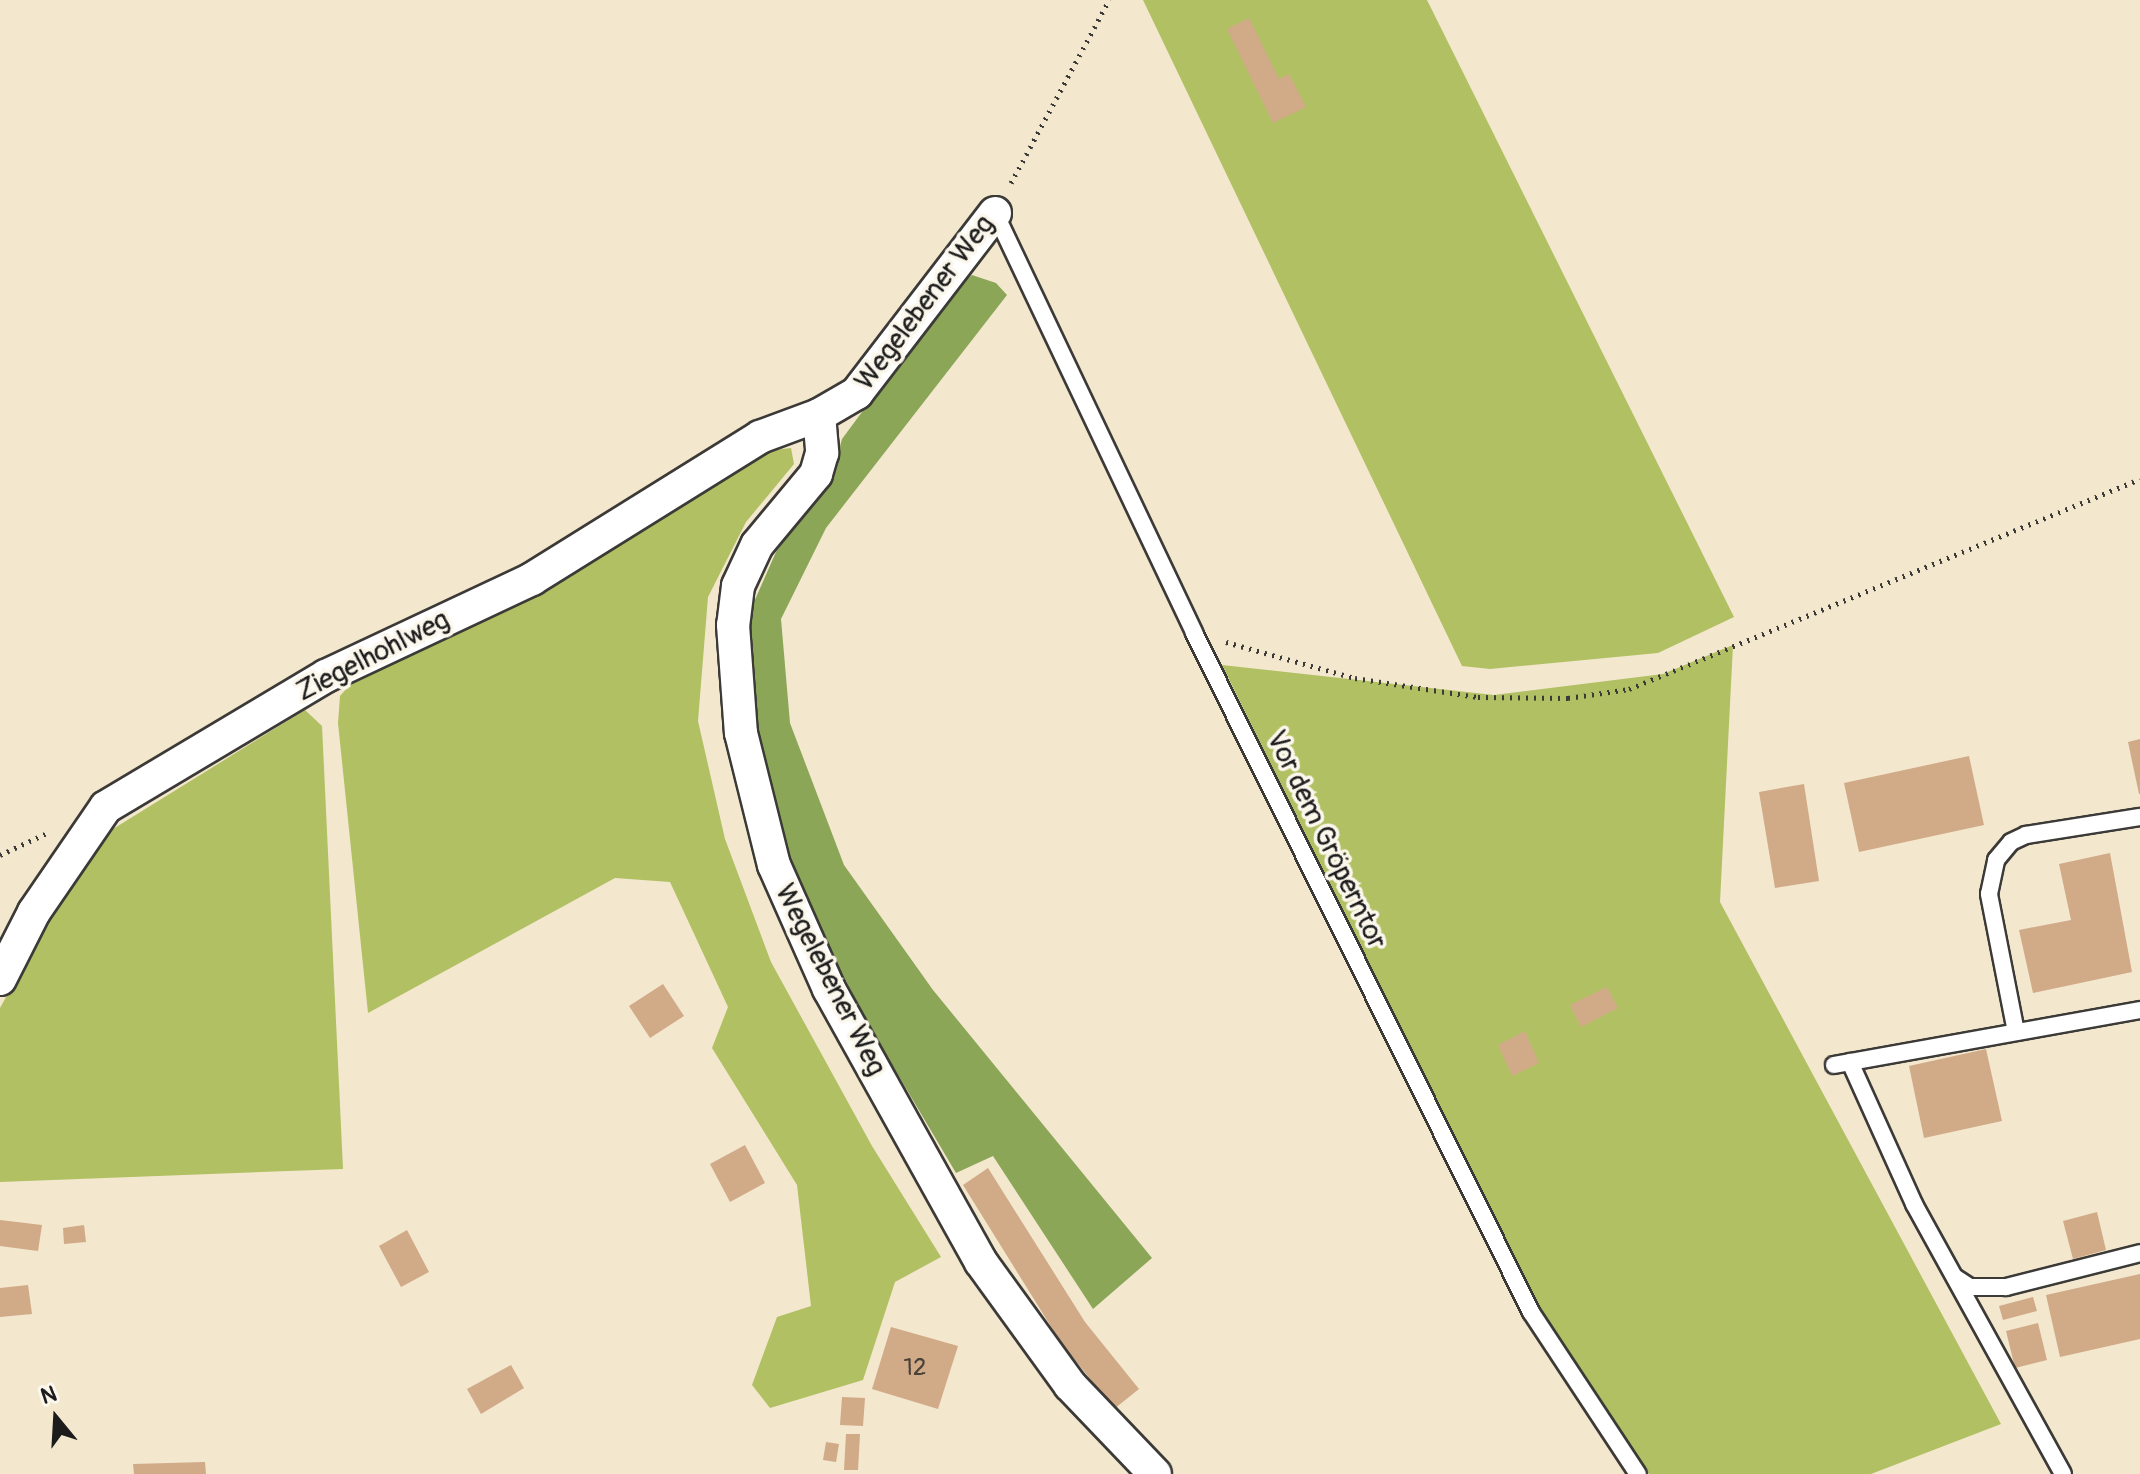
<!DOCTYPE html>
<html>
<head>
<meta charset="utf-8">
<style>
	body { margin:0 }
	#map { position:relative; width:2140px; height:1474px; overflow:hidden; background:#f3e7ce; font-family:Pangolin,sans-serif }
	div>[style] { position:absolute }
	.green>* { inset:0; background:#b1c062 }
	.forest>* { inset:0; background:#8ca658 }
	.building>* { inset:0; background:#d1aa88 }
	.path>* { height:5px; margin-top:-2.5px; transform-origin:0; background:repeating-linear-gradient(90deg,#3c3a37 0 2px,transparent 0 8px) }
	.roads { filter:drop-shadow(2px 0 #3c3a37) drop-shadow(-2px 0 #3c3a37) drop-shadow(0 2px #3c3a37) drop-shadow(0 -2px #3c3a37) }
	.service>* { height:16px; margin:-8px; padding:0 8px; transform-origin:8px; border-radius:8px; background:#fff }
	.minor>* { height:32px; margin:-16px; padding:0 16px; transform-origin:16px; border-radius:16px; background:#fff }
	span { translate:-50% -50%; white-space:nowrap; text-align:center; line-height:1.15; -webkit-text-stroke:7px #fbf7ec; paint-order:stroke }
	.number-label { font-size:24px; color:#494037 }
	.number-label span { -webkit-text-stroke-width:0 }
	.street-label { font-size:28px; color:#1c1c1c }
	.north { position:absolute; left:16px; top:1378px; width:80px; height:80px; -webkit-text-stroke:6px #fbf7ec; paint-order:stroke; rotate:342deg; font-size:22px; font-weight:700; line-height:32px; text-align:center; color:#1c1c1c }
	.north::after { content:''; display:block; margin:auto; width:28px; height:36px; background:#1c1c1c; clip-path:polygon(50% 0,100% 100%,50% 72%,0 100%) }
</style>
</head>
<body>
<div id="map">
	<div class="green">
		<div style="clip-path:polygon(1143px 0,1427px 0,1734px 617px,1658px 653px,1490px 669px,1462px 666px)"></div>
		<div style="clip-path:polygon(791px 448px,794px 464px,746px 522px,708px 597px,698px 721px,725px 839px,771px 962px,872px 1146px,941px 1257px,895px 1282px,863px 1380px,770px 1408px,752px 1385px,777px 1317px,811px 1306px,797px 1185px,712px 1048px,728px 1007px,670px 882px,615px 878px,368px 1013px,338px 723px,340px 696px,354px 680px,766px 451px)"></div>
		<div style="clip-path:polygon(1733px 645px,1720px 902px,2001px 1424px,1871px 1474px,1649px 1474px,1538px 1307px,1222px 665px,1494px 695px,1663px 674px)"></div>
		<div style="clip-path:polygon(305px 710px,322px 726px,343px 1169px,0 1182px,0 1008px,55px 908px,113px 829px)"></div>
	</div>
	<div class="forest">
		<div style="clip-path:polygon(972px 275px,996px 283px,1007px 295px,826px 528px,781px 619px,790px 723px,844px 865px,933px 990px,1152px 1258px,1093px 1309px,993px 1156px,956px 1173px,868px 1024px,785px 862px,749px 724px,750px 611px,776px 552px,834px 468px,842px 439px,950px 293px)"></div>
	</div>
	<div class="building">
		<div style="clip-path:polygon(1249px 18px,1279px 79px,1289px 74px,1306px 107px,1273px 123px,1227px 29px)"></div>
		<div style="clip-path:polygon(2140px 739px,2140px 794px,2139px 794px,2128px 742px)"></div>
		<div style="clip-path:polygon(1969px 756px,1984px 825px,1859px 852px,1844px 783px)"></div>
		<div style="clip-path:polygon(1804px 784px,1819px 881px,1775px 888px,1759px 792px)"></div>
		<div style="clip-path:polygon(2110px 853px,2132px 972px,2033px 993px,2019px 930px,2071px 920px,2059px 864px)"></div>
		<div style="clip-path:polygon(663px 984px,684px 1016px,650px 1038px,629px 1006px)"></div>
		<div style="clip-path:polygon(1607px 987px,1618px 1008px,1581px 1027px,1570px 1005px)"></div>
		<div style="clip-path:polygon(1525px 1031px,1539px 1063px,1512px 1076px,1498px 1045px)"></div>
		<div style="clip-path:polygon(1986px 1049px,2002px 1121px,1924px 1138px,1909px 1066px)"></div>
		<div style="clip-path:polygon(745px 1145px,765px 1183px,730px 1202px,710px 1164px)"></div>
		<div style="clip-path:polygon(988px 1168px,1085px 1322px,1139px 1389px,1114px 1409px,1060px 1341px,963px 1185px)"></div>
		<div style="clip-path:polygon(2097px 1212px,2106px 1250px,2073px 1259px,2063px 1221px)"></div>
		<div style="clip-path:polygon(0 1220px,42px 1225px,38px 1251px,0 1246px)"></div>
		<div style="clip-path:polygon(84px 1225px,86px 1242px,64px 1244px,63px 1228px)"></div>
		<div style="clip-path:polygon(407px 1230px,429px 1272px,401px 1287px,379px 1246px)"></div>
		<div style="clip-path:polygon(2140px 1274px,2140px 1339px,2060px 1357px,2046px 1295px)"></div>
		<div style="clip-path:polygon(28px 1285px,32px 1314px,0 1317px,0 1288px)"></div>
		<div style="clip-path:polygon(2033px 1297px,2037px 1311px,2003px 1320px,1999px 1306px)"></div>
		<div style="clip-path:polygon(2038px 1323px,2047px 1360px,2015px 1368px,2006px 1331px)"></div>
		<div style="clip-path:polygon(891px 1327px,958px 1346px,938px 1409px,872px 1389px)"></div>
		<div style="clip-path:polygon(511px 1365px,524px 1388px,481px 1414px,467px 1389px)"></div>
		<div style="clip-path:polygon(842px 1397px,865px 1398px,863px 1426px,840px 1425px)"></div>
		<div style="clip-path:polygon(846px 1434px,860px 1434px,858px 1470px,844px 1470px)"></div>
		<div style="clip-path:polygon(826px 1442px,839px 1444px,836px 1462px,823px 1460px)"></div>
		<div style="clip-path:polygon(205px 1462px,206px 1474px,134px 1474px,133px 1464px)"></div>
	</div>
	<div class="path">
		<div style="left:1011px;top:183px;width:208px;rotate:-61.8deg"></div>
		<div style="left:1226px;top:642px;width:134px;rotate:15.6deg"></div>
		<div style="left:1355px;top:678px;width:124px;rotate:8.8deg"></div>
		<div style="left:1478px;top:697px;width:90px;rotate:0.6deg"></div>
		<div style="left:1568px;top:698px;width:62px;rotate:-8.4deg"></div>
		<div style="left:1629px;top:689px;width:552px;rotate:-22.34deg"></div>
		<div style="left:0;top:855px;width:52px;rotate:-25.1deg"></div>
	</div>
	<div class="roads">
		<div class="service">
			<div style="left:995px;top:213px;width:465px;rotate:64.6deg"></div>
			<div style="left:1194px;top:633px;width:758px;rotate:63.6deg"></div>
			<div style="left:1531px;top:1312px;width:194px;rotate:56.6deg"></div>
			<div style="left:2016px;top:1032px;width:141px;rotate:-101.1deg"></div>
			<div style="left:1989px;top:894px;width:35px;rotate:-78deg"></div>
			<div style="left:1996px;top:860px;width:23px;rotate:-50deg"></div>
			<div style="left:2011px;top:842px;width:17px;rotate:-25deg"></div>
			<div style="left:2026px;top:835px;width:115px;rotate:-9deg"></div>
			<div style="left:1850px;top:1062px;width:156px;rotate:65.7deg"></div>
			<div style="left:1914px;top:1204px;width:308px;rotate:61.1deg"></div>
			<div style="left:1834px;top:1065px;width:311px;rotate:-10.2deg"></div>
			<div style="left:1956px;top:1278px;width:17px;rotate:33deg"></div>
			<div style="left:1970px;top:1287px;width:36px"></div>
			<div style="left:2006px;top:1287px;width:138px;rotate:-14.2deg"></div>
		</div>
		<div class="minor">
			<div style="left:995px;top:213px;width:227px;rotate:127.5deg"></div>
			<div style="left:857px;top:393px;width:44px;rotate:149.9deg"></div>
			<div style="left:819px;top:415px;width:38px;rotate:85deg"></div>
			<div style="left:822px;top:453px;width:22px;rotate:106deg"></div>
			<div style="left:816px;top:474px;width:92px;rotate:129.7deg"></div>
			<div style="left:757px;top:545px;width:45px;rotate:114.9deg"></div>
			<div style="left:738px;top:586px;width:39px;rotate:97deg"></div>
			<div style="left:733px;top:625px;width:108px;rotate:85.8deg"></div>
			<div style="left:741px;top:733px;width:136px;rotate:76deg"></div>
			<div style="left:774px;top:865px;width:136px;rotate:66.1deg"></div>
			<div style="left:829px;top:989px;width:312px;rotate:60.9deg"></div>
			<div style="left:981px;top:1262px;width:152px;rotate:54.1deg"></div>
			<div style="left:1070px;top:1385px;width:123px;rotate:46.3deg"></div>
			<div style="left:0;top:979px;width:75px;rotate:-63.1deg"></div>
			<div style="left:34px;top:912px;width:127px;rotate:-55.6deg"></div>
			<div style="left:106px;top:807px;width:256px;rotate:-30.8deg"></div>
			<div style="left:326px;top:676px;width:228px;rotate:-25.2deg"></div>
			<div style="left:532px;top:579px;width:269px;rotate:-31.9deg"></div>
			<div style="left:760px;top:437px;width:63px;rotate:-20.4deg"></div>
		</div>
	</div>
	<div class="number-label">
		<span style="left:915px;top:1368px">12</span>
	</div>
	<div class="street-label">
		<span style="left:925px;top:303px;rotate:-53deg">Wegelebener Weg</span>
		<span style="left:373px;top:656px;rotate:-27deg">Ziegelhohlweg</span>
		<span style="left:1326px;top:840px;rotate:64deg">Vor dem Gröperntor</span>
		<span style="left:830px;top:980px;rotate:63deg">Wegelebener Weg</span>
	</div>
	<div class="north">N</div>
</div>
</body>
</html>
